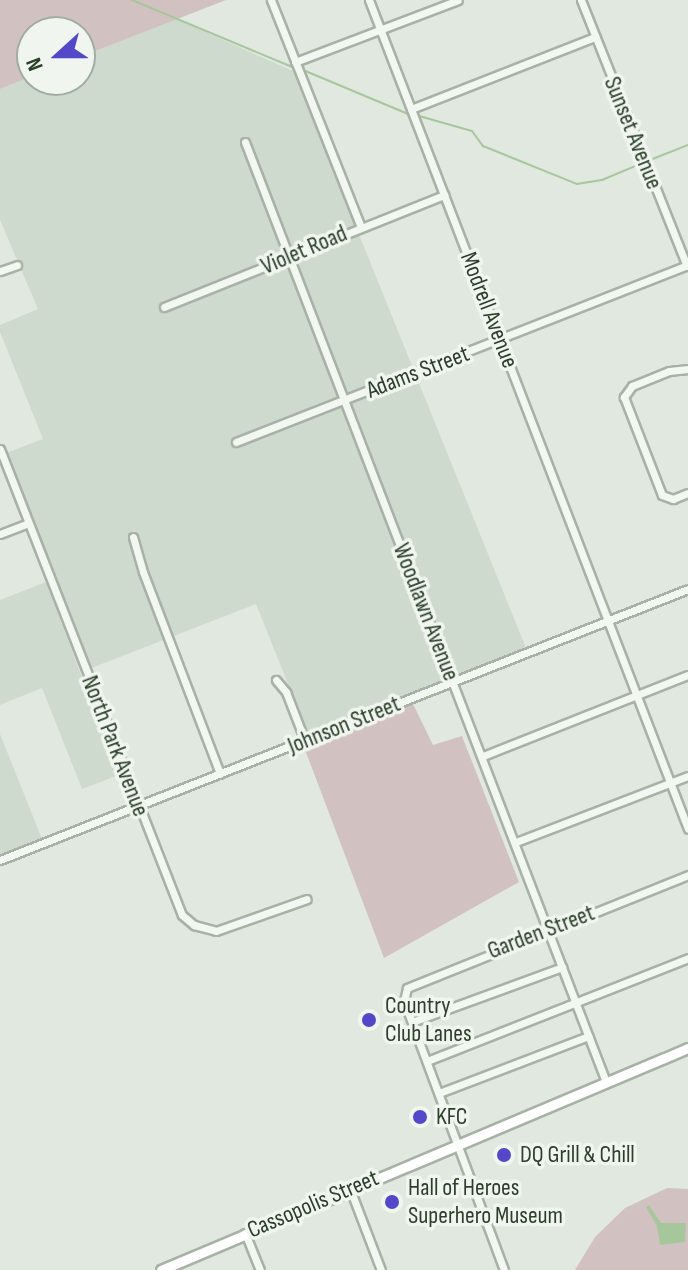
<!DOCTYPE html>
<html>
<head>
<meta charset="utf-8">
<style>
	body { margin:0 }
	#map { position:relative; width:688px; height:1270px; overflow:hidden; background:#e1e8e0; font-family:"Sofia Sans Condensed",sans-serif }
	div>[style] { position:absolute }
	.built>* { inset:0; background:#cfdace }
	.green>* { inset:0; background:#d2c1c1 }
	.water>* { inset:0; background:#a6c79b }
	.stream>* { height:2px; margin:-1px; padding:0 1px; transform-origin:1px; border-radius:1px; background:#a6c79b }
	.roads { filter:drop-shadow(2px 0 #a7b2a5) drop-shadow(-2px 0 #a7b2a5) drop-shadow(0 2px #a7b2a5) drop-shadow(0 -2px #a7b2a5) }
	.minor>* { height:7px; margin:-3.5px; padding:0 3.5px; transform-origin:3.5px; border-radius:3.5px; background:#f3f7f2 }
	.major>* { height:9px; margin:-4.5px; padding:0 4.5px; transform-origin:4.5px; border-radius:4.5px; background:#fff }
	.dots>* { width:22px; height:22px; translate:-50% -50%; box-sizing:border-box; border:4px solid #f0f6ef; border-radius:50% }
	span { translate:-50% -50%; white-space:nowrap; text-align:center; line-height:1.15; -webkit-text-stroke:7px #f0f6ef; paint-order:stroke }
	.street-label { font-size:24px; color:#2b3f29 }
	.poi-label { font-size:24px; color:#2b3f29 }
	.left { translate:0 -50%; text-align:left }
	.north { position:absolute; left:16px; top:16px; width:80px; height:80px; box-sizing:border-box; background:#f0f6ef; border:2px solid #a1ada0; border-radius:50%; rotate:249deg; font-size:22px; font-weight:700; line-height:32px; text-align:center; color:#2b3f29 }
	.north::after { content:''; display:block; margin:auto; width:28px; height:36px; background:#5448ca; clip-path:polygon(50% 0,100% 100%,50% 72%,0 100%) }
</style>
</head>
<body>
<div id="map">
	<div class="built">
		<div style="clip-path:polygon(176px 19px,293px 71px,526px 648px,308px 734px,256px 604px,89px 669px,6px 453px,43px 439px,0 332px,0 325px,38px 309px,0 220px,0 89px,32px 76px,32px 80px,80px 80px,80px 57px)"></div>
		<div style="clip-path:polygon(46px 582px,119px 775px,82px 789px,42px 688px,0 705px,0 600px)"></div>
		<div style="clip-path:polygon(0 734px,42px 839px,0 856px)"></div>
	</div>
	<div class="green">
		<div style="clip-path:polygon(0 0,226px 0,80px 57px,80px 32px,32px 32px,32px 76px,0 89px)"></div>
		<div style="clip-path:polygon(413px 704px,433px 745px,462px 736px,519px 882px,384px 958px,304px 747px)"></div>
		<div style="clip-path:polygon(667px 1188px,688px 1189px,688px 1270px,575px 1270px,595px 1237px,625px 1208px)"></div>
	</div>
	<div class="water">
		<div style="clip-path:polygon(649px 1205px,661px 1223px,686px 1223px,685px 1242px,660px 1245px,657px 1226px,646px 1207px)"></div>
	</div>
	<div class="stream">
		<div style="left:132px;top:0;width:173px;rotate:22.7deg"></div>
		<div style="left:303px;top:70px;width:114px;rotate:22.7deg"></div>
		<div style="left:419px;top:116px;width:55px;rotate:15.8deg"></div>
		<div style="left:472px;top:131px;width:19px;rotate:54deg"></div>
		<div style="left:483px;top:146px;width:101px;rotate:22deg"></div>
		<div style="left:577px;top:184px;width:25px;rotate:-9deg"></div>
		<div style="left:602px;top:180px;width:41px;rotate:-22.8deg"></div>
		<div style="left:650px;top:160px;width:41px;rotate:-21.5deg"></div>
	</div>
	<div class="roads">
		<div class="minor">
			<div style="left:271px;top:0;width:244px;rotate:68.4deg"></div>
			<div style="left:369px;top:0;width:888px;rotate:68.95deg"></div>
			<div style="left:581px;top:0;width:286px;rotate:68.3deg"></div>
			<div style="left:295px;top:62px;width:174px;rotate:-20.8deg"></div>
			<div style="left:411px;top:109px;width:198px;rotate:-21.4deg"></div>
			<div style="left:245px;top:142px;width:1007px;rotate:68.99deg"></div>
			<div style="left:0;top:271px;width:18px;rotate:-19deg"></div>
			<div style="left:164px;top:307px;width:302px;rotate:-21.8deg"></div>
			<div style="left:688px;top:369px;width:19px;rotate:174deg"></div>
			<div style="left:669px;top:371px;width:40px;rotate:158deg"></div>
			<div style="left:632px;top:386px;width:14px;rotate:126deg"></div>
			<div style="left:624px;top:397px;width:105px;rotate:68.8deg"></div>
			<div style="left:662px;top:495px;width:12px;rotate:20deg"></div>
			<div style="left:673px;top:499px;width:16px;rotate:-22deg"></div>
			<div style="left:236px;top:442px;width:485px;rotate:-21.4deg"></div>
			<div style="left:0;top:449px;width:500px;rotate:68.67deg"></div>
			<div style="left:182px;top:915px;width:16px;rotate:40deg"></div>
			<div style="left:194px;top:925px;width:23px;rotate:15deg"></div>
			<div style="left:216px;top:931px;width:96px;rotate:-19.4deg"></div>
			<div style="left:0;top:534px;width:30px;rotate:-21deg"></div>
			<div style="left:133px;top:537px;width:36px;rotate:74deg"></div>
			<div style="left:143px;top:572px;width:216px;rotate:69.1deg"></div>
			<div style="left:276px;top:680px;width:16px;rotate:50deg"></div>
			<div style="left:286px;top:692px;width:53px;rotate:68.8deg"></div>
			<div style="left:483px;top:756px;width:220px;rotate:-21.6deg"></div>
			<div style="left:516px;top:842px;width:184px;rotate:-21deg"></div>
			<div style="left:0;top:860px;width:739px;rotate:-21.5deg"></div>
			<div style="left:412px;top:1022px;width:160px;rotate:-20.1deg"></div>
			<div style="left:427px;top:1061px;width:281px;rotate:-21.5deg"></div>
			<div style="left:439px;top:1093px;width:160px;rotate:-20.9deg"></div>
			<div style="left:350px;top:1189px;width:87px;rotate:69.1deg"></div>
			<div style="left:245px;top:1233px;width:40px;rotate:68deg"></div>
			<div style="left:504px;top:1270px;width:287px;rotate:-110.4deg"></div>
			<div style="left:404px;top:1001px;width:13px;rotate:-77deg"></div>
			<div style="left:407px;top:988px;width:303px;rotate:-21.9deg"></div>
		</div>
		<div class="major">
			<div style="left:161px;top:1270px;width:572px;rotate:-22.84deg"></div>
		</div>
	</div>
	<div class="dots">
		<div style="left:369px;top:1020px;background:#5448ca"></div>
		<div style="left:420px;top:1117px;background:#5448ca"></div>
		<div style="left:504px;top:1155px;background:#5448ca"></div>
		<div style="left:392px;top:1202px;background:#5448ca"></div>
	</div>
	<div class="street-label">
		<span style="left:633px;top:133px;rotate:68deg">Sunset Avenue</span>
		<span style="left:304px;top:250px;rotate:-23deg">Violet Road</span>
		<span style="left:489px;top:310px;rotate:69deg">Modrell Avenue</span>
		<span style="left:418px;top:372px;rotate:-21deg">Adams Street</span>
		<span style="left:426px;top:612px;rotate:69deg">Woodlawn Avenue</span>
		<span style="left:344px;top:725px;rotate:-22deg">Johnson Street</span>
		<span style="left:115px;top:746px;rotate:69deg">North Park Avenue</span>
		<span style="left:541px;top:932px;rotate:-21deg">Garden Street</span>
		<span style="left:313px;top:1204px;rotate:-23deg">Cassopolis Street</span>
	</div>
	<div class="poi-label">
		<span class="left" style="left:385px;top:1020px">Country<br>Club Lanes</span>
		<span class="left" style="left:436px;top:1117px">KFC</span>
		<span class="left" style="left:520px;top:1155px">DQ Grill &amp; Chill</span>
		<span class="left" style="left:408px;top:1202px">Hall of Heroes<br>Superhero Museum</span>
	</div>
	<div class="north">N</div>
</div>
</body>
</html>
